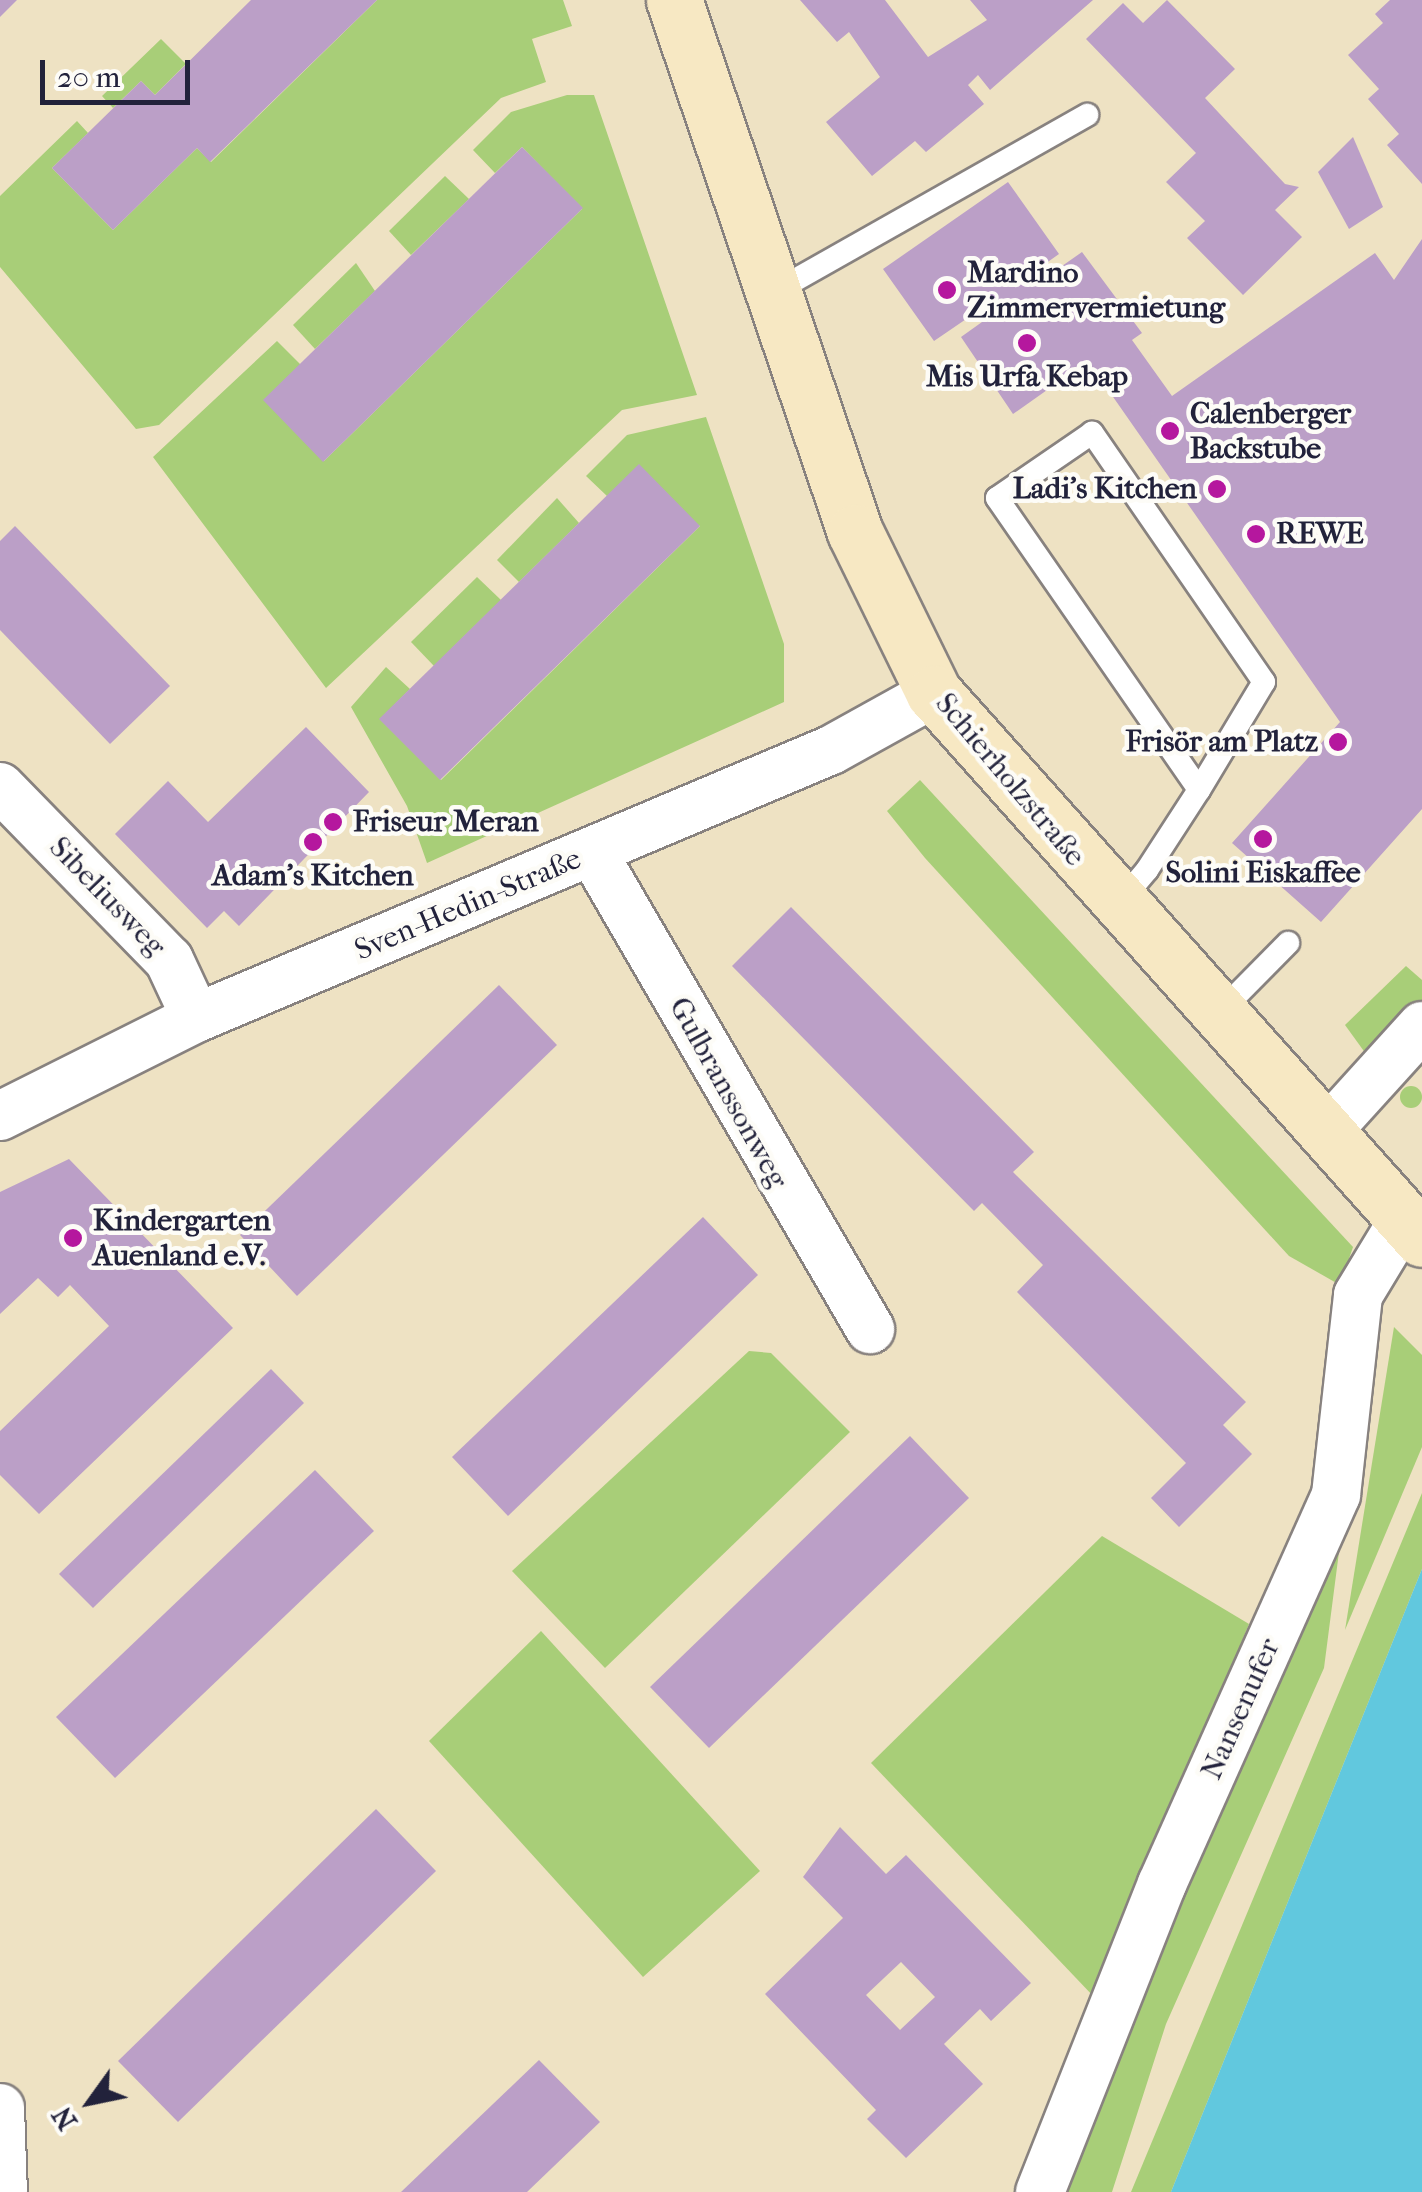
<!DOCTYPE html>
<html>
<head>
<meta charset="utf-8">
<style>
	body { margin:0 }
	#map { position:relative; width:1422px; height:2192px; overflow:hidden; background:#eee2c3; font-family:"IM FELL French Canon",serif }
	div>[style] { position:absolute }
	.green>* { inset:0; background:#a8ce78 }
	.round { border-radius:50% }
	.water>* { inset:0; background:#61c8de }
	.building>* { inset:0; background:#bb9fc7 }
	.roads { filter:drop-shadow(2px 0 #88827f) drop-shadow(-2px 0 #88827f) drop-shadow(0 2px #88827f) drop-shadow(0 -2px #88827f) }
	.lane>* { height:22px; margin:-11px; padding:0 11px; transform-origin:11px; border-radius:11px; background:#fff }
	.street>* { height:48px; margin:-24px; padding:0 24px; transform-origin:24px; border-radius:24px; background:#fff }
	.secondary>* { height:55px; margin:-27.5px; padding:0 27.5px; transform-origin:27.5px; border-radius:27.5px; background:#f7e8c3 }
	.dots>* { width:28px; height:28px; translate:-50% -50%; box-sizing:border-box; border:5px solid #fdfcf7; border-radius:50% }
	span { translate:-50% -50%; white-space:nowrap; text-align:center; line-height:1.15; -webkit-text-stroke:9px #fdfcf7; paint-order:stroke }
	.poi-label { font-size:30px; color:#22223b; font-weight:700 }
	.left { translate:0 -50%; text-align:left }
	.right { translate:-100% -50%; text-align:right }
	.street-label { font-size:30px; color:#22223b }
	.north { position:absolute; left:40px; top:2052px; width:100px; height:100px; -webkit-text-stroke:8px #fdfcf7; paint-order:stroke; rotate:237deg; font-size:28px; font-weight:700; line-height:40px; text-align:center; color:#22223b }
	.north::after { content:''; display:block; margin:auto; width:35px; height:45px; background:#22223b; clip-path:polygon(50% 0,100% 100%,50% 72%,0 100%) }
	.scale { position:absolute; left:40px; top:60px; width:150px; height:45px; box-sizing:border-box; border:5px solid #22223b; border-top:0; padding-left:12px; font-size:30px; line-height:35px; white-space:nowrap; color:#22223b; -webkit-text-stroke:8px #fdfcf7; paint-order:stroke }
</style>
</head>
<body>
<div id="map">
	<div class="green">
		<div style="clip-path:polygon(377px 0,563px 0,572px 26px,532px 39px,546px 82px,501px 98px,159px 425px,136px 429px,0 267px,0 196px,77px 121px,88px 133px,52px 168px,113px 230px,197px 148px,211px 162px)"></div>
		<div style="clip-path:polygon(161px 39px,186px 64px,155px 95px,141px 81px,113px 108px,102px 96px)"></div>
		<div style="clip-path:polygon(567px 95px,594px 95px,697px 395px,622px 410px,326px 688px,153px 457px,277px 341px,300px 364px,324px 461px,582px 209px,522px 147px,495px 173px,473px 150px,511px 112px)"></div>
		<div style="clip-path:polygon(445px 176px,469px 199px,411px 255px,389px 231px)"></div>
		<div style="clip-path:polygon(356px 263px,375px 291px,315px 349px,293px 325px)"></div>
		<div style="clip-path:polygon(706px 417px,784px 644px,784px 702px,427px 863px,407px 806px,351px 707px,386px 667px,410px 689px,380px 719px,441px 780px,700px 526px,607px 496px,586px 476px,627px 435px)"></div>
		<div style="clip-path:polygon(557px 498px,579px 523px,519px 582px,497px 560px)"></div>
		<div style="clip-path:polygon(477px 577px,501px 600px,434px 666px,411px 642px)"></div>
		<div style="clip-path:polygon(920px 780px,1353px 1247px,1340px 1285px,1289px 1256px,925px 858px,887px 811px)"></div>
		<div style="clip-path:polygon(1406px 966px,1422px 980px,1422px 1000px,1366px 1054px,1345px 1025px)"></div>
		<div class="round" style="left:1400px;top:1086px;width:22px;height:22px"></div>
		<div style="clip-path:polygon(1394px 1327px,1422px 1355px,1422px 1447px,1345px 1630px)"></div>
		<div style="clip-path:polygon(749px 1351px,771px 1353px,850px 1432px,605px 1668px,512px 1571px)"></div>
		<div style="clip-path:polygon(1422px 1493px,1422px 1569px,1171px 2192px,1131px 2192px)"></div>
		<div style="clip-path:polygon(1343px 1521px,1324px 1668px,1166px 2024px,1112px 2192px,1059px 2192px)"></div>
		<div style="clip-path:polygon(1102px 1536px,1249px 1624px,1095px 1998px,871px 1763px)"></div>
		<div style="clip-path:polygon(541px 1631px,760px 1871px,643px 1977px,429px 1741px)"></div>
	</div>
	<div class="water">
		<div style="clip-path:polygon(1422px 1569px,1422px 2192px,1171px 2192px)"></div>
	</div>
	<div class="building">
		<div style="clip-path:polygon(0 0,17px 0,0 17px)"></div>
		<div style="clip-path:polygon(251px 0,377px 0,210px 162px,197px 148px,113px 230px,52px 168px,141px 81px,155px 95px)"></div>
		<div style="clip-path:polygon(800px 0,885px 0,928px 57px,987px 20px,970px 0,1093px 0,990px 90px,978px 75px,968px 85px,984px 104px,926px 152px,915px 141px,872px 176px,826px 122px,880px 77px,849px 32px,837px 42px)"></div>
		<div style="clip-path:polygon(1167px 0,1235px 69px,1205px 98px,1285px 184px,1299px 187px,1275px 210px,1302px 237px,1243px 295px,1187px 238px,1205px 221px,1166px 182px,1196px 153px,1086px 39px,1123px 3px,1143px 23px)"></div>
		<div style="clip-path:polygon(1390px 0,1422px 0,1422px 184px,1387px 145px,1399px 134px,1368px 99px,1379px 89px,1348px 55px,1383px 23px,1375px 14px)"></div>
		<div style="clip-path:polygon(1353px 137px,1383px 207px,1349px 229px,1318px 172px)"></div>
		<div style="clip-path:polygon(522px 147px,583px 208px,323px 462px,263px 400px)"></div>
		<div style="clip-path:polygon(1008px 182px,1059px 254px,1028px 276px,1035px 285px,1082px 252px,1142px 333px,1132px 340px,1172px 396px,1375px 253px,1394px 280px,1422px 239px,1422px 809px,1321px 922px,1232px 843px,1340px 722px,1088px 361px,1013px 414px,961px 337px,982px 322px,975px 313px,934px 341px,883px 269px)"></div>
		<div style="clip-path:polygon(639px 464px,700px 526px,440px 780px,379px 719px)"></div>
		<div style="clip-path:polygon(15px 526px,170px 686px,110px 744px,0 630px,0 541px)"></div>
		<div style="clip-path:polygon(306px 727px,369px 792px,239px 926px,224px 911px,207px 928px,115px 834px,168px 781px,208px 822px)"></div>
		<div style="clip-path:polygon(791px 907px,1034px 1152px,1013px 1172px,1246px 1402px,1223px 1425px,1252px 1454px,1179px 1527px,1151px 1498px,1186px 1463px,1017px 1292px,1043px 1265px,982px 1203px,974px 1211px,732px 966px)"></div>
		<div style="clip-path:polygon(499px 985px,557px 1045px,297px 1296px,240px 1235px)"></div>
		<div style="clip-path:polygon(69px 1159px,233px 1328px,39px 1514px,0 1475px,0 1431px,109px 1326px,70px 1285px,58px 1297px,38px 1278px,0 1314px,0 1192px)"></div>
		<div style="clip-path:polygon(703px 1217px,758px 1275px,508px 1516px,452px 1457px)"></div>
		<div style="clip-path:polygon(271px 1369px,304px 1403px,93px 1608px,59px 1574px)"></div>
		<div style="clip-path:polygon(910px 1436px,969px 1498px,709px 1748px,650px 1687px)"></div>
		<div style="clip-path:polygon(315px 1470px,374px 1531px,115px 1778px,56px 1717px)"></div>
		<div style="clip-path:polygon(376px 1809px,436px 1871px,178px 2122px,118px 2061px)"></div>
		<div style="clip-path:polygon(evenodd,840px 1827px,886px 1874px,906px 1855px,1031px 1983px,991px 2021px,980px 2009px,944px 2044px,983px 2084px,906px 2158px,867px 2119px,876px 2110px,765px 1994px,843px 1918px,803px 1877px,840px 1827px,901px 1962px,935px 1997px,900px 2030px,866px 1995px,901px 1962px)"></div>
		<div style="clip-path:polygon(539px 2060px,600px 2122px,527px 2192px,401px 2192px)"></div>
	</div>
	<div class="roads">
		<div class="lane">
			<div style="left:774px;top:292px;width:360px;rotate:-29.5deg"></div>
			<div style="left:1120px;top:902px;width:42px;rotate:-49.8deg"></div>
			<div style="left:1147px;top:870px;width:95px;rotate:-57deg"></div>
			<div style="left:1199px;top:790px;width:126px;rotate:-59deg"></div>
			<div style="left:1264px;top:682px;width:303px;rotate:-124.6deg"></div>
			<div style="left:1092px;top:433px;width:115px;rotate:145.6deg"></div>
			<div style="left:997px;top:498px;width:355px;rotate:55.3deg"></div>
			<div style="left:1218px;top:1014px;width:100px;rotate:-45.4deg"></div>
		</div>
		<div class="street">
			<div style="left:0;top:787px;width:242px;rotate:45.7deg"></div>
			<div style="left:169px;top:960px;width:64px;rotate:65deg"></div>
			<div style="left:593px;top:853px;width:551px;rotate:59.8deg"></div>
			<div style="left:0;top:1116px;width:219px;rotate:-26.6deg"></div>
			<div style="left:196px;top:1018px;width:689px;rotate:-22.88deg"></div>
			<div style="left:831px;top:750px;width:118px;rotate:-29deg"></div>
			<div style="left:1326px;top:1132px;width:143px;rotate:-47.8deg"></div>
			<div style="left:0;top:2108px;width:84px;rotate:88deg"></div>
			<div style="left:1040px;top:2192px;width:331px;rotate:-68.4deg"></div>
			<div style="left:1162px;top:1884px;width:426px;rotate:-65.9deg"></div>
			<div style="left:1336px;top:1495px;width:201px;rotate:-83.7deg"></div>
			<div style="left:1358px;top:1295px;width:89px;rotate:-58.8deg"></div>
		</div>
		<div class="secondary">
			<div style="left:674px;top:0;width:562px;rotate:71.21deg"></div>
			<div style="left:855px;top:532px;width:179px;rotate:63.9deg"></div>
			<div style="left:934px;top:693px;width:732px;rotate:48.21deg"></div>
		</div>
	</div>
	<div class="dots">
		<div style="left:947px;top:290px;background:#b5179e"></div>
		<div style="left:1027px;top:343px;background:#b5179e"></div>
		<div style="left:1170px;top:431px;background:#b5179e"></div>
		<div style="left:1217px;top:489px;background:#b5179e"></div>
		<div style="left:1256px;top:534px;background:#b5179e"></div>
		<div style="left:1338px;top:742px;background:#b5179e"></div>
		<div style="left:333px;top:822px;background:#b5179e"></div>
		<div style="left:1263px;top:839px;background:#b5179e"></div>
		<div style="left:313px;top:842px;background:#b5179e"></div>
		<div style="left:73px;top:1238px;background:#b5179e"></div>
	</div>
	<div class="poi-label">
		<span class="left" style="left:967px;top:290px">Mardino<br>Zimmervermietung</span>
		<span style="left:1027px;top:377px">Mis Urfa Kebap</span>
		<span class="left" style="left:1190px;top:431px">Calenberger<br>Backstube</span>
		<span class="right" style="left:1197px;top:489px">Ladi's Kitchen</span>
		<span class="left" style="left:1276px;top:534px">REWE</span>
		<span class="right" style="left:1318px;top:742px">Frisör am Platz</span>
		<span class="left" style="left:353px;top:822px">Friseur Meran</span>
		<span style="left:1263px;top:873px">Solini Eiskaffee</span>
		<span style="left:313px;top:876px">Adam's Kitchen</span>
		<span class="left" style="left:93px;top:1238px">Kindergarten<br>Auenland e.V.</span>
	</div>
	<div class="street-label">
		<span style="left:1010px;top:780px;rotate:50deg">Schierholzstraße</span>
		<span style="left:107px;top:897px;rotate:46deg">Sibeliusweg</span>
		<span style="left:468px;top:905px;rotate:-23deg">Sven-Hedin-Straße</span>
		<span style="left:728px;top:1093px;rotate:61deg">Gulbranssonweg</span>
		<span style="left:1241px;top:1709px;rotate:-66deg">Nansenufer</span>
	</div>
	<div class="north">N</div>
	<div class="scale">20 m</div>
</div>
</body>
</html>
